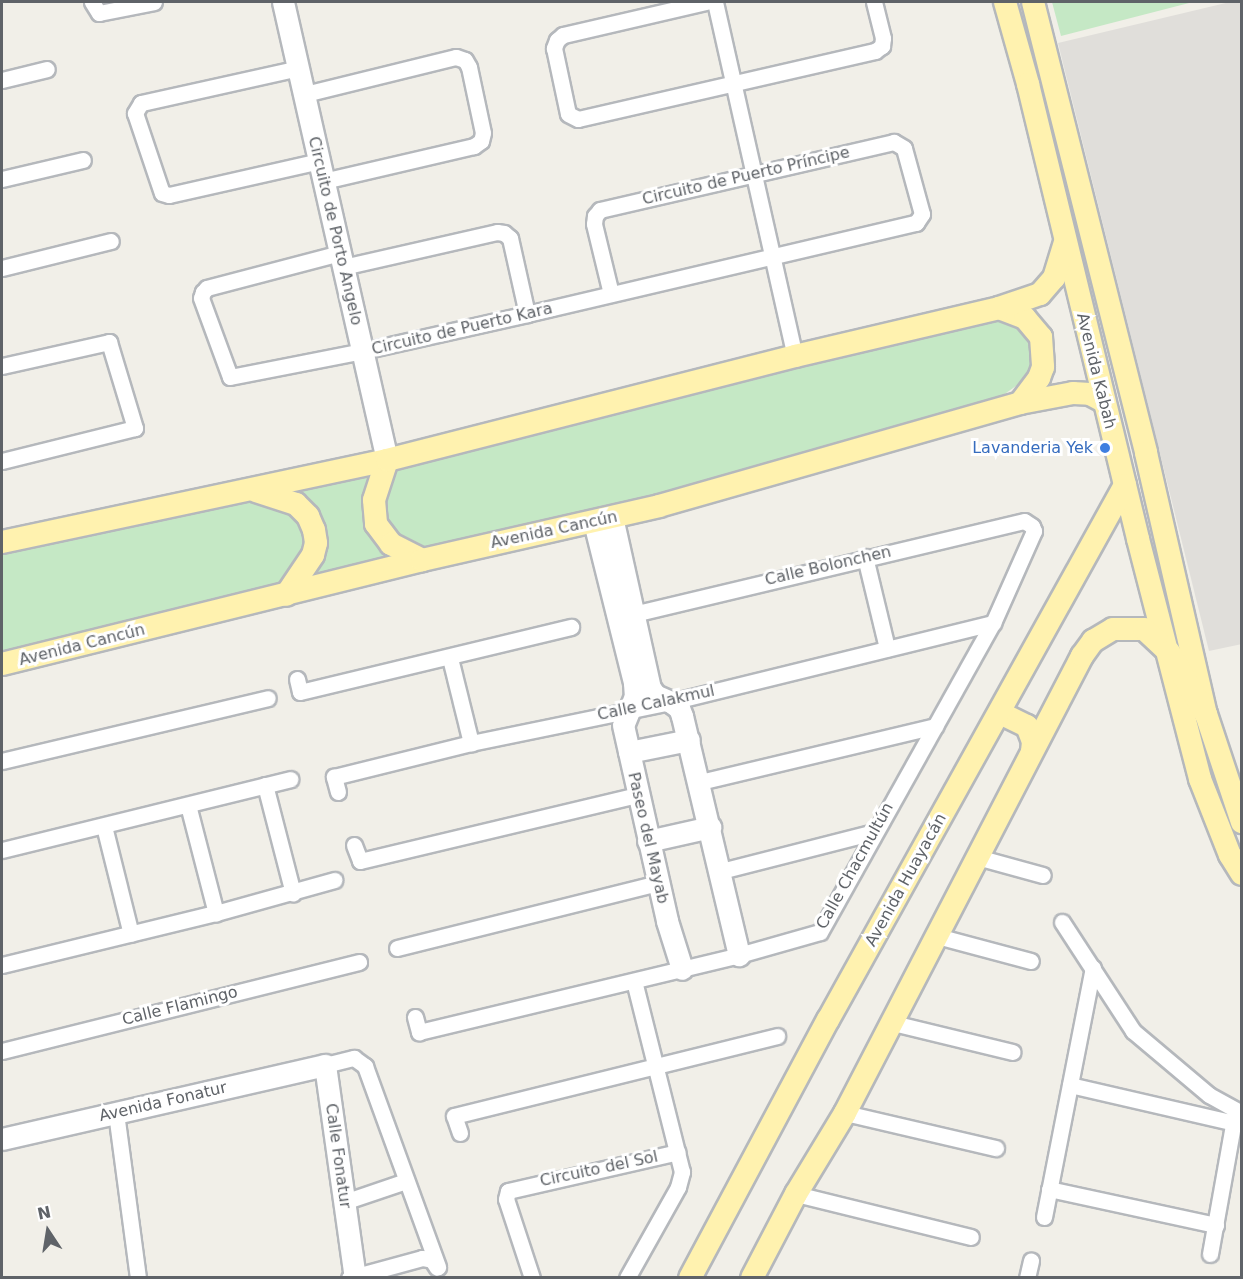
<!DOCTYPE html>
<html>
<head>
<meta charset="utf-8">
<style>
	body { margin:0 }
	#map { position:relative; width:1243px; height:1279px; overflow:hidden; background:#f1efe8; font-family:"DejaVu Sans",sans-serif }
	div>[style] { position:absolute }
	.industrial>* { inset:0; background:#e0deda }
	.green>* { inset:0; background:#c5e8c5 }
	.roads { filter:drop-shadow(2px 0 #b5b8bc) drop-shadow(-2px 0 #b5b8bc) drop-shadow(0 2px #b5b8bc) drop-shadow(0 -2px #b5b8bc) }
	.street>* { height:15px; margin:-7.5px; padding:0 7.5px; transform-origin:7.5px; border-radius:7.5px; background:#fff }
	.secondary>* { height:21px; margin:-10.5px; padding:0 10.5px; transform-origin:10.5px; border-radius:10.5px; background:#fff }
	.primary>* { height:22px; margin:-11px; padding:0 11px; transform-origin:11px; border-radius:11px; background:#fff2af }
	.dots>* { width:16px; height:16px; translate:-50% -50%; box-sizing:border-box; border:3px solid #fff; border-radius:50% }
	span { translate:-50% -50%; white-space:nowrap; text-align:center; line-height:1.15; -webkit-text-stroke:6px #fff; paint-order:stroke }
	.street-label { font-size:16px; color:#5f6368 }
	.shop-label { font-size:16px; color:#366cbe }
	.right { translate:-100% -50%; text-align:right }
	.frame { position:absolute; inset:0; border:3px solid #5f6368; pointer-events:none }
	.north { position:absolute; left:18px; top:1201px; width:60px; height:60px; -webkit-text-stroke:4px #fff; paint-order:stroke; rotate:348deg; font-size:16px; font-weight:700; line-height:24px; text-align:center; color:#5f6368 }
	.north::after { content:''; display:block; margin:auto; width:21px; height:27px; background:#5f6368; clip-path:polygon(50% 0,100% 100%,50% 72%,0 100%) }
</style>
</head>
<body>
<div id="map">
	<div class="industrial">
		<div style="clip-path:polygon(1230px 2px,1242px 2px,1242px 644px,1209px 651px,1058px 43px)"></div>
	</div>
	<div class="green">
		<div style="clip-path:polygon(1052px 2px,1193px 2px,1061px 36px)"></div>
		<div style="clip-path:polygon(999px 308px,1025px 318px,1043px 367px,999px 398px,659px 506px,2px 664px,2px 542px)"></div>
	</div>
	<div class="roads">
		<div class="street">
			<div style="left:92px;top:2px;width:13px;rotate:58deg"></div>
			<div style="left:99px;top:13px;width:56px;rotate:-11.3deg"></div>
			<div style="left:706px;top:2px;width:147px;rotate:167deg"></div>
			<div style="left:563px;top:35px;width:8px;rotate:140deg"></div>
			<div style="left:557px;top:40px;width:9px;rotate:111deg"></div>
			<div style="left:554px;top:48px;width:67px;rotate:78deg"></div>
			<div style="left:568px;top:114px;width:11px;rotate:27deg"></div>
			<div style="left:578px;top:119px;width:305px;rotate:-12.9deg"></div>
			<div style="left:875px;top:51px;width:9px;rotate:-36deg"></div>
			<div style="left:882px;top:46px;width:8px;rotate:-83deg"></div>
			<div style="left:883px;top:38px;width:37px;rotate:-104deg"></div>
			<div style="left:715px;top:2px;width:363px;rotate:77.3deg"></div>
			<div style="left:299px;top:68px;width:162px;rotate:167.5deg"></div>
			<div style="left:141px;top:103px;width:12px;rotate:121deg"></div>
			<div style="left:135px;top:113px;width:84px;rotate:71.4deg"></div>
			<div style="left:162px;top:193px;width:7px;rotate:16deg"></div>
			<div style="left:169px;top:195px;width:155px;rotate:-12.7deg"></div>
			<div style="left:2px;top:80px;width:46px;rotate:-13.7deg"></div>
			<div style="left:305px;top:94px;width:155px;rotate:-13.8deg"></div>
			<div style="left:456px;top:57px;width:9px;rotate:18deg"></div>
			<div style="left:465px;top:60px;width:8px;rotate:60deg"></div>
			<div style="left:469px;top:67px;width:67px;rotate:78deg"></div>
			<div style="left:483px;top:133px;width:8px;rotate:104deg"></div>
			<div style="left:481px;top:141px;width:9px;rotate:144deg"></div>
			<div style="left:474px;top:146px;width:154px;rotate:166.9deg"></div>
			<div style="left:2px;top:179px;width:83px;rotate:-13.2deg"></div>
			<div style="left:340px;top:253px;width:138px;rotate:165.3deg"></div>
			<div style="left:207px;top:288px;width:6px;rotate:135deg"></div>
			<div style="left:203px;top:292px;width:6px;rotate:108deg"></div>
			<div style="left:201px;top:298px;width:84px;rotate:69.8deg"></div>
			<div style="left:230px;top:377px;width:136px;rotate:-11.1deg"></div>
			<div style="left:363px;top:351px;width:168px;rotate:-12.7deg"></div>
			<div style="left:527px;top:314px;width:400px;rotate:-13.2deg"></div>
			<div style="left:916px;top:223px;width:11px;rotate:-56deg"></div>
			<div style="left:922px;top:214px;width:68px;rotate:-105.3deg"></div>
			<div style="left:904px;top:148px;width:12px;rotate:-149deg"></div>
			<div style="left:894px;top:142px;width:302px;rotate:167deg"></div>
			<div style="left:600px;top:210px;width:8px;rotate:130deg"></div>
			<div style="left:595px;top:216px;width:8px;rotate:97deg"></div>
			<div style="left:594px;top:224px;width:72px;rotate:76.3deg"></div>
			<div style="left:343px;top:267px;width:158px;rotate:-12.8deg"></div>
			<div style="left:497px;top:232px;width:7px;rotate:8deg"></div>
			<div style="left:504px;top:233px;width:8px;rotate:40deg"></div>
			<div style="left:510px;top:238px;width:78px;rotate:77.4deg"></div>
			<div style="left:2px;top:268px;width:112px;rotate:-13.9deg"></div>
			<div style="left:2px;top:366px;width:110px;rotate:-12.6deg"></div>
			<div style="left:109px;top:342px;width:90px;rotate:73.2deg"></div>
			<div style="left:135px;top:428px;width:137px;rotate:166.1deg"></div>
			<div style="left:865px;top:557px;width:94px;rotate:76.4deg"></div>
			<div style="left:450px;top:658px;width:88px;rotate:76.1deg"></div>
			<div style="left:297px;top:679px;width:13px;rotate:77deg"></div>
			<div style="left:300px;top:692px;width:279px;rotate:-13.5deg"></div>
			<div style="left:2px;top:761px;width:273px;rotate:-13.3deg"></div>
			<div style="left:700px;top:782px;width:242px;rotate:-13.4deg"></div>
			<div style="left:265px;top:785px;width:112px;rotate:75.5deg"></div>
			<div style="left:338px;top:792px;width:16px;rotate:-105deg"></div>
			<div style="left:334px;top:777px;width:141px;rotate:-13.9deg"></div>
			<div style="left:471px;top:743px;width:204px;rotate:-11.6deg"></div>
			<div style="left:671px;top:702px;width:332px;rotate:-13.8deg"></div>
			<div style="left:188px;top:805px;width:112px;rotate:75.5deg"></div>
			<div style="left:104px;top:826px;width:111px;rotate:76deg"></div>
			<div style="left:354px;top:845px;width:17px;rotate:69deg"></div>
			<div style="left:360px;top:861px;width:286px;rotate:-13.4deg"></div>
			<div style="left:2px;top:850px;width:297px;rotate:-13.8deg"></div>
			<div style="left:977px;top:857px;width:68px;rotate:15.3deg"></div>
			<div style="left:721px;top:871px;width:158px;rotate:-14.3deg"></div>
			<div style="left:1062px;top:922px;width:130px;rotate:56.9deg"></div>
			<div style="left:1133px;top:1031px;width:99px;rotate:40.1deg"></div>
			<div style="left:1209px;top:1095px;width:38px;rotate:29deg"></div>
			<div style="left:937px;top:936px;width:97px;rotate:14.9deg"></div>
			<div style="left:397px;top:948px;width:269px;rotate:-14deg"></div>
			<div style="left:2px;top:965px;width:220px;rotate:-13.7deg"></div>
			<div style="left:216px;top:913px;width:123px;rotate:-15.6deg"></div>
			<div style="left:415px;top:1017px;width:16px;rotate:75deg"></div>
			<div style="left:419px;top:1032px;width:329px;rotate:-13.5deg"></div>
			<div style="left:739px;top:955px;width:84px;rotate:-15.9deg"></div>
			<div style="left:820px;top:932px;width:354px;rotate:-60.8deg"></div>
			<div style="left:993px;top:623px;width:101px;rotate:-66deg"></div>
			<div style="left:1034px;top:531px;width:5px;rotate:-112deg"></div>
			<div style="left:1032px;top:526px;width:9px;rotate:-148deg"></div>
			<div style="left:1024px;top:521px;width:402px;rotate:166.6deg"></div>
			<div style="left:893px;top:1023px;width:123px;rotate:13.6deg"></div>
			<div style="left:2px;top:1051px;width:368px;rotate:-14deg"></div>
			<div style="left:325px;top:1065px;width:30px;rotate:-14deg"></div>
			<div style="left:354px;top:1058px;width:14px;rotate:36deg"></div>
			<div style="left:365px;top:1066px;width:214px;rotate:70deg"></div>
			<div style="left:1070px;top:1085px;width:168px;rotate:13deg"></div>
			<div style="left:116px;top:1113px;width:166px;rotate:82.4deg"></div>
			<div style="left:845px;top:1113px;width:155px;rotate:13.1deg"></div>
			<div style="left:460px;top:1133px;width:18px;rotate:-109deg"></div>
			<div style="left:454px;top:1116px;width:333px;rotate:-13.9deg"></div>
			<div style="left:1049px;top:1189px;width:171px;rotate:12.2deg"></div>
			<div style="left:796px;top:1194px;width:180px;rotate:13.8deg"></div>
			<div style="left:344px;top:1202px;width:65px;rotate:-18.7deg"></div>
			<div style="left:1044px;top:1217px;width:254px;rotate:-78.9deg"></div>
			<div style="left:1210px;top:1254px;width:143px;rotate:-79.9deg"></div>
			<div style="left:349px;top:1278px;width:76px;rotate:-15.3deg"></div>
			<div style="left:422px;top:1258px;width:10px;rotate:11deg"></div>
			<div style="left:432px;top:1260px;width:9px;rotate:58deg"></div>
			<div style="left:532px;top:1278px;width:83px;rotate:-108.2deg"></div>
			<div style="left:506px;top:1199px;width:8px;rotate:-76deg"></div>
			<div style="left:508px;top:1191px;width:174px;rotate:-12.9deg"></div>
			<div style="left:627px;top:1278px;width:104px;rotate:-60.7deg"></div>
			<div style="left:678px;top:1187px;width:16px;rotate:-75deg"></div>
			<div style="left:682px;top:1172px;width:197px;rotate:-104.1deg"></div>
			<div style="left:1027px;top:1278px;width:18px;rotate:-77deg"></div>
		</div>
		<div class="secondary">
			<div style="left:283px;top:2px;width:470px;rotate:77.2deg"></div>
			<div style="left:612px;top:517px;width:175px;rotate:77.5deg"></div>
			<div style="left:650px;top:688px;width:9px;rotate:54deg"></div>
			<div style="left:655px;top:695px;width:17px;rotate:24deg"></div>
			<div style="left:671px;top:702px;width:10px;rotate:37deg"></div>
			<div style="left:679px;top:708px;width:9px;rotate:69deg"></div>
			<div style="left:682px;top:716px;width:246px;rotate:76.6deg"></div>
			<div style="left:594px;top:522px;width:166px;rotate:76deg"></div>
			<div style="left:634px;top:683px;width:13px;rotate:86deg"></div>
			<div style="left:635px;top:696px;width:31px;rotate:112deg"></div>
			<div style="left:623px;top:725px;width:201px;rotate:77.3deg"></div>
			<div style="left:667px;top:921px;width:50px;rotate:72.6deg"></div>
			<div style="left:629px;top:752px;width:61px;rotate:-11.3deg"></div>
			<div style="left:648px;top:841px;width:64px;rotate:-12.7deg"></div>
			<div style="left:2px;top:1139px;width:331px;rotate:-12.9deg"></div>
			<div style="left:325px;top:1065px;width:215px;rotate:82deg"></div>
		</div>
		<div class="primary">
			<div style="left:1005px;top:2px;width:85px;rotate:74.3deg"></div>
			<div style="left:1028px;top:84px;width:468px;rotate:76.4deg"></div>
			<div style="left:1138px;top:539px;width:248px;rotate:75.5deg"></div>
			<div style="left:1200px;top:779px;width:82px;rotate:68.5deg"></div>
			<div style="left:1230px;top:855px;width:22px;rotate:58deg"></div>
			<div style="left:1033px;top:2px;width:465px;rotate:75.9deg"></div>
			<div style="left:1146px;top:453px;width:268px;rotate:77.1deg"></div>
			<div style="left:1206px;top:714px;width:114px;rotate:71.6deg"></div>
			<div style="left:999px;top:308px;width:28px;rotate:21deg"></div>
			<div style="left:1025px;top:318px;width:25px;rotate:50deg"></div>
			<div style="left:1041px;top:337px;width:30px;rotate:86deg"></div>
			<div style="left:1043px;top:367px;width:12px;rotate:110deg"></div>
			<div style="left:1039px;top:378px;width:31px;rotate:127deg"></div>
			<div style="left:387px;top:460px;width:42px;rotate:108deg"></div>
			<div style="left:374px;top:500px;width:24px;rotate:85deg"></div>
			<div style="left:376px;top:524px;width:25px;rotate:53deg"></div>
			<div style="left:391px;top:544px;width:35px;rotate:27deg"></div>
			<div style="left:256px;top:491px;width:42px;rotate:18deg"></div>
			<div style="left:296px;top:504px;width:17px;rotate:45deg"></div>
			<div style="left:308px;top:516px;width:15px;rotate:67deg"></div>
			<div style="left:314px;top:530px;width:13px;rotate:81deg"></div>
			<div style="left:316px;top:543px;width:12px;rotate:104deg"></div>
			<div style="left:313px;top:555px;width:48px;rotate:124deg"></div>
			<div style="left:2px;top:542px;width:394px;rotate:-12deg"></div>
			<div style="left:387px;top:460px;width:421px;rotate:-14.3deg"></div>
			<div style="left:795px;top:356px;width:210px;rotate:-13.2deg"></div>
			<div style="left:999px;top:308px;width:43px;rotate:-18.9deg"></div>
			<div style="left:1040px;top:294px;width:21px;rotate:-49deg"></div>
			<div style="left:1054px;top:278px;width:38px;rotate:-73deg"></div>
			<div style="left:2px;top:664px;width:433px;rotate:-13.9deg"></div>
			<div style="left:422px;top:560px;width:243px;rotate:-12.8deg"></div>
			<div style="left:659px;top:506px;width:375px;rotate:-15.9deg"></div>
			<div style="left:1020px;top:403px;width:54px;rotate:-10.7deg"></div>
			<div style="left:1073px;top:393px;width:17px;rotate:3deg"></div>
			<div style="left:1090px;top:394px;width:15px;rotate:28deg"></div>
			<div style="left:1000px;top:713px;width:30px;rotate:26deg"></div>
			<div style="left:1027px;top:726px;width:17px;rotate:69deg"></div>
			<div style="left:1033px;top:742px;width:9px;rotate:96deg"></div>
			<div style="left:690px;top:1278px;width:293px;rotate:-61.9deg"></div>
			<div style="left:828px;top:1020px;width:612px;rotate:-60.96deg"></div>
			<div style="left:752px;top:1278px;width:95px;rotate:-62.4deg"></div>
			<div style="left:796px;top:1194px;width:95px;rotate:-58.8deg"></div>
			<div style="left:845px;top:1113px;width:515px;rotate:-62.59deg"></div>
			<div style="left:1082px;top:656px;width:19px;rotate:-54deg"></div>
			<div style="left:1093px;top:641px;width:23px;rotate:-31deg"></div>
			<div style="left:1113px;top:629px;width:31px"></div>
			<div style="left:1144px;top:629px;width:34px;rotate:43deg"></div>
			<div style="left:1169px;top:652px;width:72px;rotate:59.2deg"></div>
		</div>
	</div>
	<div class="dots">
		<div style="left:1105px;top:448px;background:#3f7fe0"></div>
	</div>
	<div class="street-label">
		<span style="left:746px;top:176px;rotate:-13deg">Circuito de Puerto Príncipe</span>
		<span style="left:335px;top:231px;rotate:77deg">Circuito de Porto Angelo</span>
		<span style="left:462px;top:329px;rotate:-13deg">Circuito de Puerto Kara</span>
		<span style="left:1096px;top:371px;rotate:76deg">Avenida Kabah</span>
		<span style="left:554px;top:530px;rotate:-12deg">Avenida Cancún</span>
		<span style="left:828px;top:566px;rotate:-13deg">Calle Bolonchen</span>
		<span style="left:82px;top:645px;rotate:-14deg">Avenida Cancún</span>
		<span style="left:656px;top:703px;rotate:-12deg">Calle Calakmul</span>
		<span style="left:648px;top:838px;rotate:77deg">Paseo del Mayab</span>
		<span style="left:855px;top:866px;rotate:-61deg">Calle Chacmultún</span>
		<span style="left:906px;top:880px;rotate:-61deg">Avenida Huayacán</span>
		<span style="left:180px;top:1006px;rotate:-14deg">Calle Flamingo</span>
		<span style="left:163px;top:1102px;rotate:-13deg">Avenida Fonatur</span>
		<span style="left:338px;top:1156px;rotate:82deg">Calle Fonatur</span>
		<span style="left:599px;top:1169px;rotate:-12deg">Circuito del Sol</span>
	</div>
	<div class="shop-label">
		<span class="right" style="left:1093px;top:448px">Lavanderia Yek</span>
	</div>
	<div class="frame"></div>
	<div class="north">N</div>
</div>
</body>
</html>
